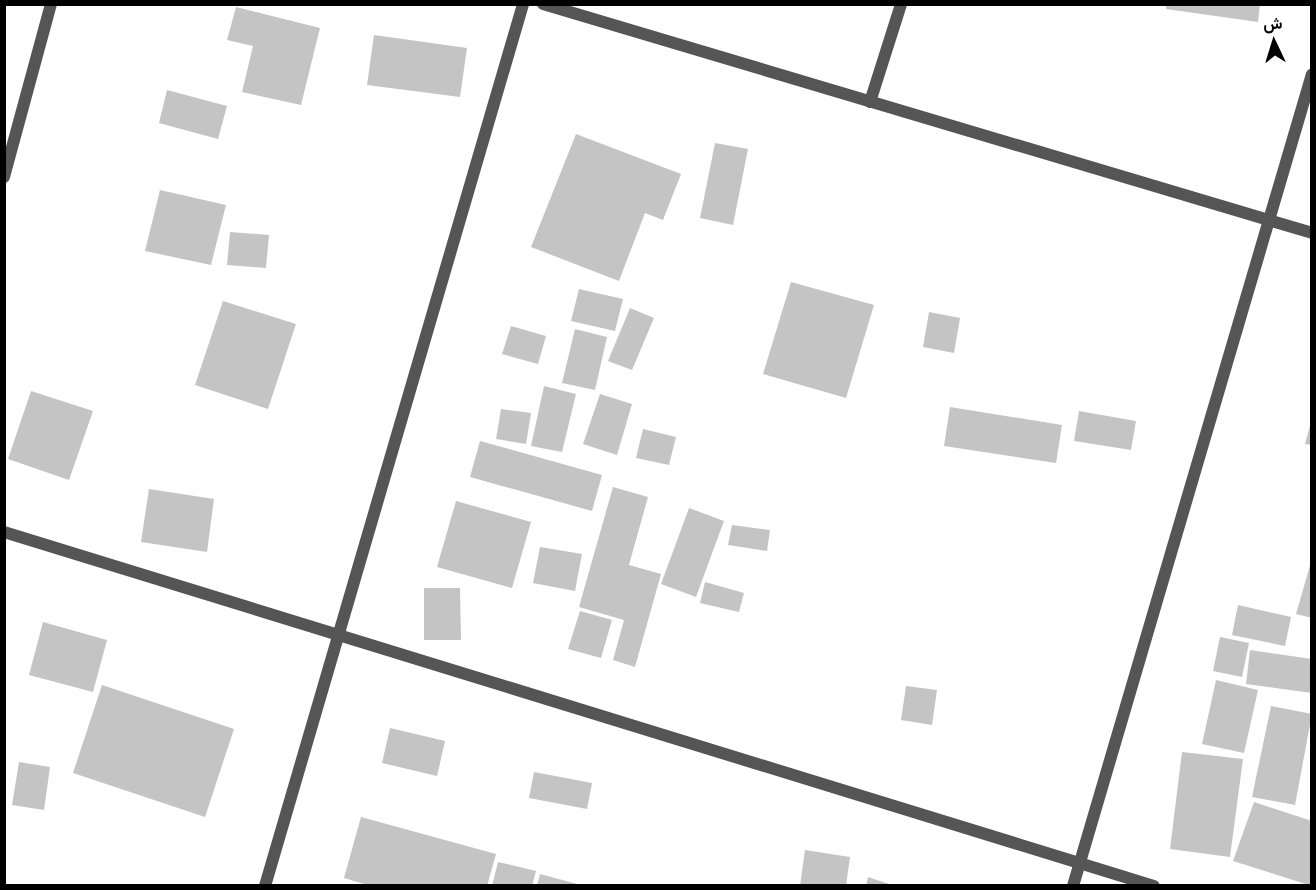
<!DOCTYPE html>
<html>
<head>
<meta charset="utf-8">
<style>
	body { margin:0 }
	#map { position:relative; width:1316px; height:890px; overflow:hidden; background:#fff; font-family:"Fira Sans Condensed",Vazirmatn,sans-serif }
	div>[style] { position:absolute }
	.building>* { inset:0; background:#c4c4c4 }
	.street>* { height:12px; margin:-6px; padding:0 6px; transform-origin:6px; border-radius:6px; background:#555 }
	span { translate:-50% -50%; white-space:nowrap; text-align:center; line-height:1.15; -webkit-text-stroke:4.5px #fff; paint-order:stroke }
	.frame { position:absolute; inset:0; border:6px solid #000; pointer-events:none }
	.north { position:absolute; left:1244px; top:12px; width:60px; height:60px; -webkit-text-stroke:4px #fff; paint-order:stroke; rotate:356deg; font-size:16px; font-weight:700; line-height:24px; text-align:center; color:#000 }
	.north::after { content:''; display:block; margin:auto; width:21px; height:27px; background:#000; clip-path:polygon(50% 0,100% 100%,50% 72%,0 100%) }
</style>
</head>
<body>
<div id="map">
	<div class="building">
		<div style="clip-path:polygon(1166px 4px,1260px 4px,1258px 22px,1166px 9px)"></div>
		<div style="clip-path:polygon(236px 7px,320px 28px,301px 105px,242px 92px,253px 46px,227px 40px)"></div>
		<div style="clip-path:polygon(374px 35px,467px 48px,460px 97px,367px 85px)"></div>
		<div style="clip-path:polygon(167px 90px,227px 106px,218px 139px,159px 123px)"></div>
		<div style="clip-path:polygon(576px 134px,681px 174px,663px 220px,645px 213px,619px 281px,531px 247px)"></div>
		<div style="clip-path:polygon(715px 143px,748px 149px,733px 225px,700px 218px)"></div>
		<div style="clip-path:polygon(160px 190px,226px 205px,211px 265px,145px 251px)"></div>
		<div style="clip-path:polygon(230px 232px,269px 235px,266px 268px,227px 265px)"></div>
		<div style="clip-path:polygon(791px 282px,874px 305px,846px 398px,763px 374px)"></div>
		<div style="clip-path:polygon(579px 289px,623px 299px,615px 331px,571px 321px)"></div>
		<div style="clip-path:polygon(223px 301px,296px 324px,268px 409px,195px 385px)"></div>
		<div style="clip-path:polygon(630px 308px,654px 318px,632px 370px,608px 361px)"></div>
		<div style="clip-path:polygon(929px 312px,960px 318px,954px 353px,923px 347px)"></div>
		<div style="clip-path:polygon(511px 326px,546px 336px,538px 364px,502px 354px)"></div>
		<div style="clip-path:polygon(575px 329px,607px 337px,595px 390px,562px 383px)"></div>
		<div style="clip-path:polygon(544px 386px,576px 394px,562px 452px,531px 446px)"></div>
		<div style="clip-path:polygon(31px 391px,93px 411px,69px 480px,8px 459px)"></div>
		<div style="clip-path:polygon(600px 394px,632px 404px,617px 455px,583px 444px)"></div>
		<div style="clip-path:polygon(950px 407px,1062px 425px,1056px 463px,944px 446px)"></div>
		<div style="clip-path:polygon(501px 409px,531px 413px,526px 444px,496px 439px)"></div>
		<div style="clip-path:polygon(1079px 411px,1136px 421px,1131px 450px,1074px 441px)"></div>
		<div style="clip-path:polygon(1311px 422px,1312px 422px,1312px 445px,1305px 444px)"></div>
		<div style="clip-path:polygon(643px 429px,676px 437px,669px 465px,636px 458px)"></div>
		<div style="clip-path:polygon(480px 441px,602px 475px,592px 511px,470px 477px)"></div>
		<div style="clip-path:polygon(613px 487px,648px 497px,629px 565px,661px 574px,635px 667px,613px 660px,624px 620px,579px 607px)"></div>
		<div style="clip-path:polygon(149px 489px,214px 499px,207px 552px,141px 542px)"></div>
		<div style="clip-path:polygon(456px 501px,531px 522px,512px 588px,437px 567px)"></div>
		<div style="clip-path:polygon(689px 508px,724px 521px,696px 597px,661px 584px)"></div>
		<div style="clip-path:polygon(732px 525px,770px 530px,767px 551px,728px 545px)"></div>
		<div style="clip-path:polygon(540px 547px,582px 554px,575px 591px,533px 583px)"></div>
		<div style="clip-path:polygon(1311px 562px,1312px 562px,1312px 618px,1296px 614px)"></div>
		<div style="clip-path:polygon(705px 582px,744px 593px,739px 612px,700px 603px)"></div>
		<div style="clip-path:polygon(424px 588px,460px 588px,461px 640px,424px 640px)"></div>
		<div style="clip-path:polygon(1238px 605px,1291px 617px,1285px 646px,1232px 635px)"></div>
		<div style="clip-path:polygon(580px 611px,612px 620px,601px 658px,568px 649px)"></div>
		<div style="clip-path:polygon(43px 622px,107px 640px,93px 692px,29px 675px)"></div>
		<div style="clip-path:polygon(1220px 637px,1249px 643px,1242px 677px,1213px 671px)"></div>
		<div style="clip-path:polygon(1250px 650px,1312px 659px,1312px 693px,1246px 684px)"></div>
		<div style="clip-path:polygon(1216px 680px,1258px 690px,1244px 753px,1202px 744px)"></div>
		<div style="clip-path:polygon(102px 685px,234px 729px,205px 817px,73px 773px)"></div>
		<div style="clip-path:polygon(906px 686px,937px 690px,932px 725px,901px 720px)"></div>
		<div style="clip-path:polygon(1271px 706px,1312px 714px,1295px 805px,1252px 797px)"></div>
		<div style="clip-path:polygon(390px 728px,445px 741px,437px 776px,382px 763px)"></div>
		<div style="clip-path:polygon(1182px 752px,1243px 759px,1230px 857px,1170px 849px)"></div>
		<div style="clip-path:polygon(19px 762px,50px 767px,44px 810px,12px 805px)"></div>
		<div style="clip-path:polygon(534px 772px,592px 783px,587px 809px,529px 798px)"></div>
		<div style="clip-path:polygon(1254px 802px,1312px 821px,1312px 886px,1233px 861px)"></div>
		<div style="clip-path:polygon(361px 817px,496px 854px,487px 886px,371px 886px,344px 878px)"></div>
		<div style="clip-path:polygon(805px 850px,850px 857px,846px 886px,800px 886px)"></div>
		<div style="clip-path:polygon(498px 862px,536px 871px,532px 886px,492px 886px)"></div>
		<div style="clip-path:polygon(540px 874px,581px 885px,581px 886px,537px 886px)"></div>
		<div style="clip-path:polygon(868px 877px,889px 884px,888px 886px,866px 886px)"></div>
	</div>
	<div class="street">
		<div style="left:543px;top:4px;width:802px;rotate:16.58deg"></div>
		<div style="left:870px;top:102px;width:103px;rotate:-72.4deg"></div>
		<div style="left:4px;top:177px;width:179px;rotate:-74.8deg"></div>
		<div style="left:4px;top:532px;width:1203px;rotate:17.11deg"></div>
		<div style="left:265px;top:886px;width:919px;rotate:-73.69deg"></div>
		<div style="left:1073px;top:886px;width:846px;rotate:-73.6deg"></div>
	</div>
	<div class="frame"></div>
	<div class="north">ش</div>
</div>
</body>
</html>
